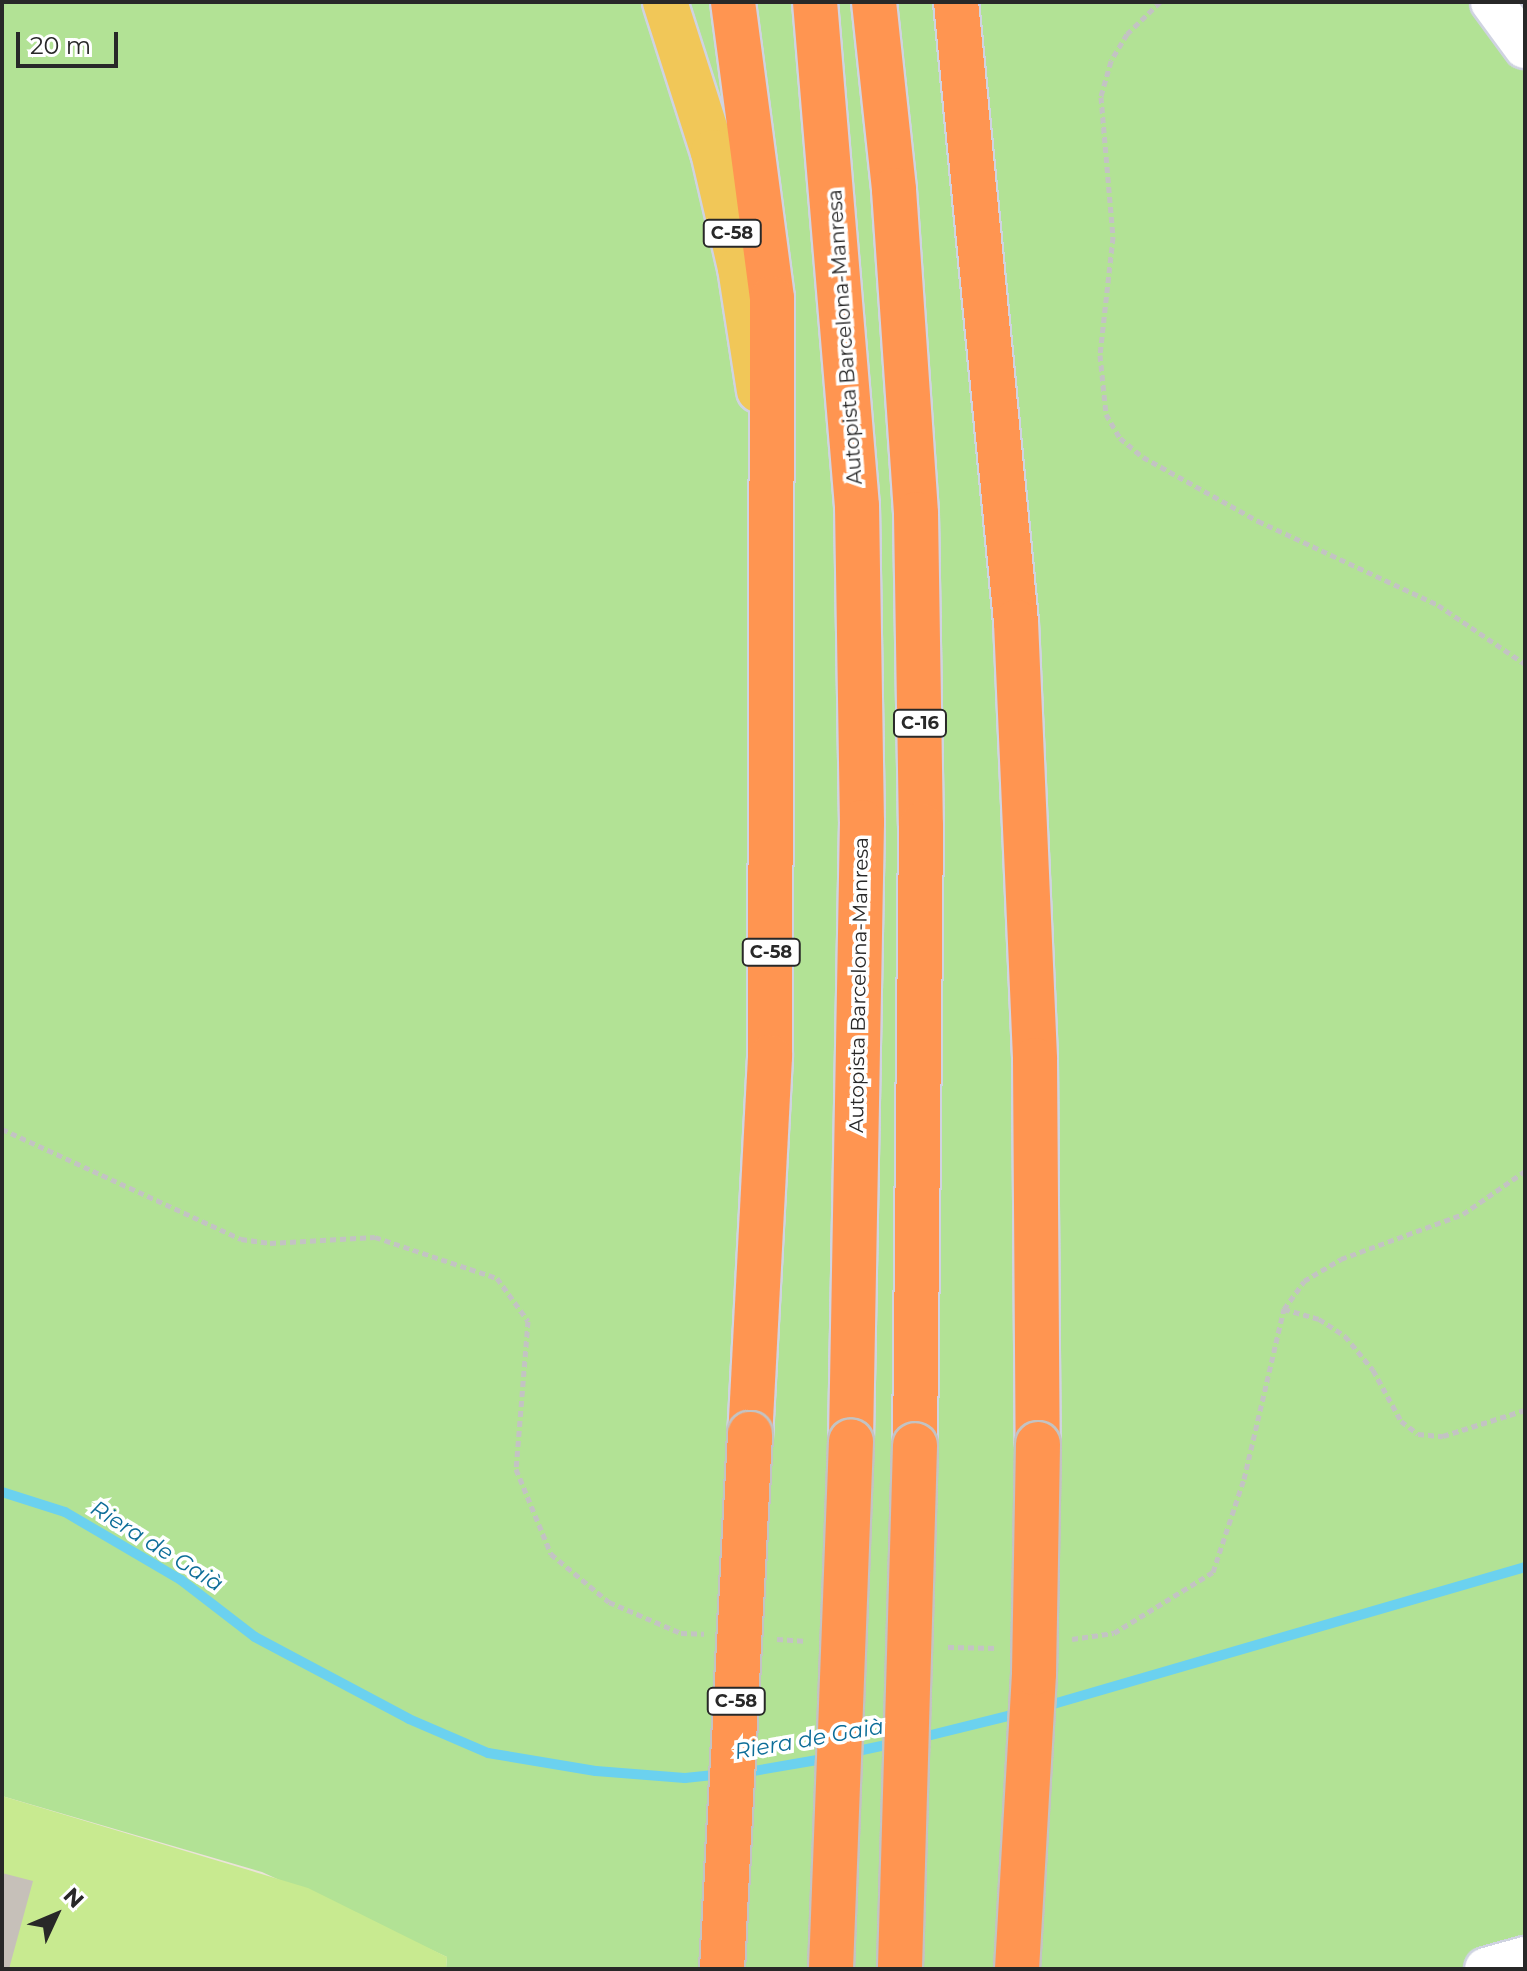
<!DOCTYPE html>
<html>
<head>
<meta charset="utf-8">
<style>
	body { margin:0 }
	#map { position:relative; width:1527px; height:1971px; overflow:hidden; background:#ebe3d9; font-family:Montserrat,sans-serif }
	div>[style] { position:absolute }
	.green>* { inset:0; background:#b2e295 }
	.pitch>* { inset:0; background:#c8ea90 }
	.stream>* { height:10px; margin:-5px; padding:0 5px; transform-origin:5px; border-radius:5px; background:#6bd1ef }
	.building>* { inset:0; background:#c6c0b9 }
	.path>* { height:5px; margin-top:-2.5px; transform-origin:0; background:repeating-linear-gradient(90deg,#c3c3c3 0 6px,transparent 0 10px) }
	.roads { filter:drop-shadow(2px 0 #cfd3e1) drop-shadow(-2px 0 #cfd3e1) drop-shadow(0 2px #cfd3e1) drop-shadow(0 -2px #cfd3e1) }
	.minor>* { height:42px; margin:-21px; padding:0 21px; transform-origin:21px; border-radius:21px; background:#fff }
	.major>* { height:44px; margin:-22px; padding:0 22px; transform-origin:22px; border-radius:22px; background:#f1c758 }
	.highway>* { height:44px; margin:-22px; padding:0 22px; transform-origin:22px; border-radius:22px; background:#ff9551 }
	.bridges { filter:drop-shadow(2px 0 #c3c3c3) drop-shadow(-2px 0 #c3c3c3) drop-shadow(0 2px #c3c3c3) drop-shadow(0 -2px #c3c3c3) }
	.highway-bridge>* { height:44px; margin:-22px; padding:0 22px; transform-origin:22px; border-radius:22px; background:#ff9551 }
	span { translate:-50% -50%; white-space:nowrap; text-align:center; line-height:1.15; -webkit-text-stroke:7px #fff; paint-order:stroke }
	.shield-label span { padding:2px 6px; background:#fff; border:2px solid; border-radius:6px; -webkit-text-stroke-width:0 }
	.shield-label { font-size:18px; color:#282828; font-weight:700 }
	.street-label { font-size:20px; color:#282828 }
	.water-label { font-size:22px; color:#0c6d98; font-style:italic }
	.frame { position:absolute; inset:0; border:4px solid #282828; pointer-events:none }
	.north { position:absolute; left:16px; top:1875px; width:80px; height:80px; -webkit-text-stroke:6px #fff; paint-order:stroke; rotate:46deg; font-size:22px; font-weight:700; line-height:32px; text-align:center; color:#282828 }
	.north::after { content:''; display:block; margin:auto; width:28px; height:36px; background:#282828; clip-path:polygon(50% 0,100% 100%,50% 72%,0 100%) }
	.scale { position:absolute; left:16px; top:32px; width:102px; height:36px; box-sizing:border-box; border:4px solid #282828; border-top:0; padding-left:10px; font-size:24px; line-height:28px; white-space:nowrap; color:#282828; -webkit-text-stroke:6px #fff; paint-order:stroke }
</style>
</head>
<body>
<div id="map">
	<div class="green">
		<div style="clip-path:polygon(2px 2px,1525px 2px,1525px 1969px,446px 1969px,447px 1957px,262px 1872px,2px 1796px)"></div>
	</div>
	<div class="pitch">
		<div style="clip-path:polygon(2px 1796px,308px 1888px,447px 1957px,446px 1969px,2px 1969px)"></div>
	</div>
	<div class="stream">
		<div style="left:2px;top:1492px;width:66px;rotate:17.6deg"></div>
		<div style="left:65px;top:1512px;width:134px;rotate:30.4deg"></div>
		<div style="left:181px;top:1580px;width:93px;rotate:37.6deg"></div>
		<div style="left:255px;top:1637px;width:174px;rotate:28deg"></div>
		<div style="left:409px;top:1719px;width:86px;rotate:23.3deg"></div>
		<div style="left:488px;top:1753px;width:109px;rotate:9.5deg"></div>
		<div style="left:596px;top:1771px;width:89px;rotate:4.5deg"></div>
		<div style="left:685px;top:1778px;width:37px;rotate:-6deg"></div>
		<div style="left:1043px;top:1707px;width:502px;rotate:-16.2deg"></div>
		<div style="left:919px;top:1738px;width:104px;rotate:-13.9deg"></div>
		<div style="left:848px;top:1753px;width:48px;rotate:-12deg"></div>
		<div style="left:742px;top:1773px;width:88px;rotate:-9.8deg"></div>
	</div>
	<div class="building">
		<div style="clip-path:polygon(2px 1873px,33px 1881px,9px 1969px,2px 1969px)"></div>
	</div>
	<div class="path">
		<div style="left:1160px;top:2px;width:46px;rotate:135.9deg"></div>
		<div style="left:1127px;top:34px;width:31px;rotate:121deg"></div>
		<div style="left:1111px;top:61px;width:37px;rotate:106deg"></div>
		<div style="left:1101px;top:97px;width:141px;rotate:85.1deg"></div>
		<div style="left:1113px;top:237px;width:119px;rotate:96.3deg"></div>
		<div style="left:1100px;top:355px;width:59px;rotate:84.2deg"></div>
		<div style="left:1106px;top:414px;width:28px;rotate:60deg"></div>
		<div style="left:1120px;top:438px;width:30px;rotate:40deg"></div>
		<div style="left:1143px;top:457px;width:132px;rotate:29.1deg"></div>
		<div style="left:1258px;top:521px;width:199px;rotate:25deg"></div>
		<div style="left:1438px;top:605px;width:105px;rotate:34.1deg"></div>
		<div style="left:2px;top:1129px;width:263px;rotate:24.7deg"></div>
		<div style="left:241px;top:1239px;width:29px;rotate:8deg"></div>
		<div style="left:270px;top:1243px;width:105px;rotate:-3.3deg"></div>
		<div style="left:375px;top:1237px;width:129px;rotate:18.6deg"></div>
		<div style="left:497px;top:1278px;width:53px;rotate:54.2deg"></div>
		<div style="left:528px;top:1321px;width:148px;rotate:94.6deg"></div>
		<div style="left:516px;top:1469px;width:92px;rotate:67.6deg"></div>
		<div style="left:551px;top:1554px;width:75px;rotate:39.6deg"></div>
		<div style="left:609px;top:1602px;width:78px;rotate:23.3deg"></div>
		<div style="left:681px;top:1633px;width:23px;rotate:2deg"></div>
		<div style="left:1284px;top:1309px;width:36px;rotate:16deg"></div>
		<div style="left:1319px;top:1319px;width:31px;rotate:33deg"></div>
		<div style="left:1345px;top:1336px;width:44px;rotate:50.5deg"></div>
		<div style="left:1373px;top:1370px;width:58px;rotate:61.2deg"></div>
		<div style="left:1401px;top:1421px;width:21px;rotate:37deg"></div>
		<div style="left:1418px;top:1434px;width:25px;rotate:5deg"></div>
		<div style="left:1443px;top:1436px;width:86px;rotate:-17.6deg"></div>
		<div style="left:777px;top:1639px;width:30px;rotate:4deg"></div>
		<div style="left:1072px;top:1639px;width:42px;rotate:-8.1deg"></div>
		<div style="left:1114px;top:1633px;width:116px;rotate:-31.6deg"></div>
		<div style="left:1213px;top:1572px;width:98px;rotate:-71.6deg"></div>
		<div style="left:1244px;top:1479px;width:175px;rotate:-76.8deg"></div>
		<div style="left:1284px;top:1309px;width:34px;rotate:-54deg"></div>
		<div style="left:1304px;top:1281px;width:43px;rotate:-30.7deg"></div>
		<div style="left:1341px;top:1259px;width:130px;rotate:-20.2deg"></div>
		<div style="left:1463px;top:1214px;width:75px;rotate:-34.7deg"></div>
		<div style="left:948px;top:1647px;width:50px;rotate:1.1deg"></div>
	</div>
	<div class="roads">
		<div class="minor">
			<div style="left:1492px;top:2px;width:56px;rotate:53.7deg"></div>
			<div style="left:1486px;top:1969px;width:41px;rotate:-15.8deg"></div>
		</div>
		<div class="major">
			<div style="left:665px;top:2px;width:157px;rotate:72.3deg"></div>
			<div style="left:713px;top:152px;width:119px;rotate:76.9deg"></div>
			<div style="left:740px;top:268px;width:124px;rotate:81.2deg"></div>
		</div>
		<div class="highway">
			<div style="left:733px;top:2px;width:299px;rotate:82.5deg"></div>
			<div style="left:772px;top:298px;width:759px;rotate:90.15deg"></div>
			<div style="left:770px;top:1057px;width:378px;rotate:93deg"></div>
			<div style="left:815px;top:2px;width:506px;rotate:85.24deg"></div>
			<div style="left:857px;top:506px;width:316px;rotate:89.1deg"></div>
			<div style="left:862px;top:822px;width:619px;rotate:91.02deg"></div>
			<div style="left:874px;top:2px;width:189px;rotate:83.9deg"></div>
			<div style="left:894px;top:190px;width:325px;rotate:86.1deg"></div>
			<div style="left:916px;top:514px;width:311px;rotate:89.1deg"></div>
			<div style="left:921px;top:825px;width:620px;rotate:90.55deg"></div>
			<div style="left:956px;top:2px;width:623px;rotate:84.47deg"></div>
			<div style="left:1016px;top:622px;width:438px;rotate:87.5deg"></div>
			<div style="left:1035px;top:1060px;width:384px;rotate:89.6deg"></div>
		</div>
	</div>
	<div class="bridges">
		<div class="highway-bridge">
			<div style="left:900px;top:1967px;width:522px;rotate:-88.35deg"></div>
			<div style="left:722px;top:1969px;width:536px;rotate:-87deg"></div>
			<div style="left:831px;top:1969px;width:528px;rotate:-87.83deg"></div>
			<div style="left:1017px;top:1969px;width:296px;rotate:-86.7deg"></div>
			<div style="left:1034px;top:1673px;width:229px;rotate:-89deg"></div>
		</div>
	</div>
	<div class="shield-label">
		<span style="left:732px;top:233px">C-58</span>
		<span style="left:920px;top:723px">C-16</span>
		<span style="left:771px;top:952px">C-58</span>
		<span style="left:736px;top:1701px">C-58</span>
	</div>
	<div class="street-label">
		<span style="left:845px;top:337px;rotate:-94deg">Autopista Barcelona-Manresa</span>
		<span style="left:859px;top:985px;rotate:-89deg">Autopista Barcelona-Manresa</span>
	</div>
	<div class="water-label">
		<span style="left:157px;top:1546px;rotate:32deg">Riera de Gaià</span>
		<span style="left:809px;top:1739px;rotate:-10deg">Riera de Gaià</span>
	</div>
	<div class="frame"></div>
	<div class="north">N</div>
	<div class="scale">20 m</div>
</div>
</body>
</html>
